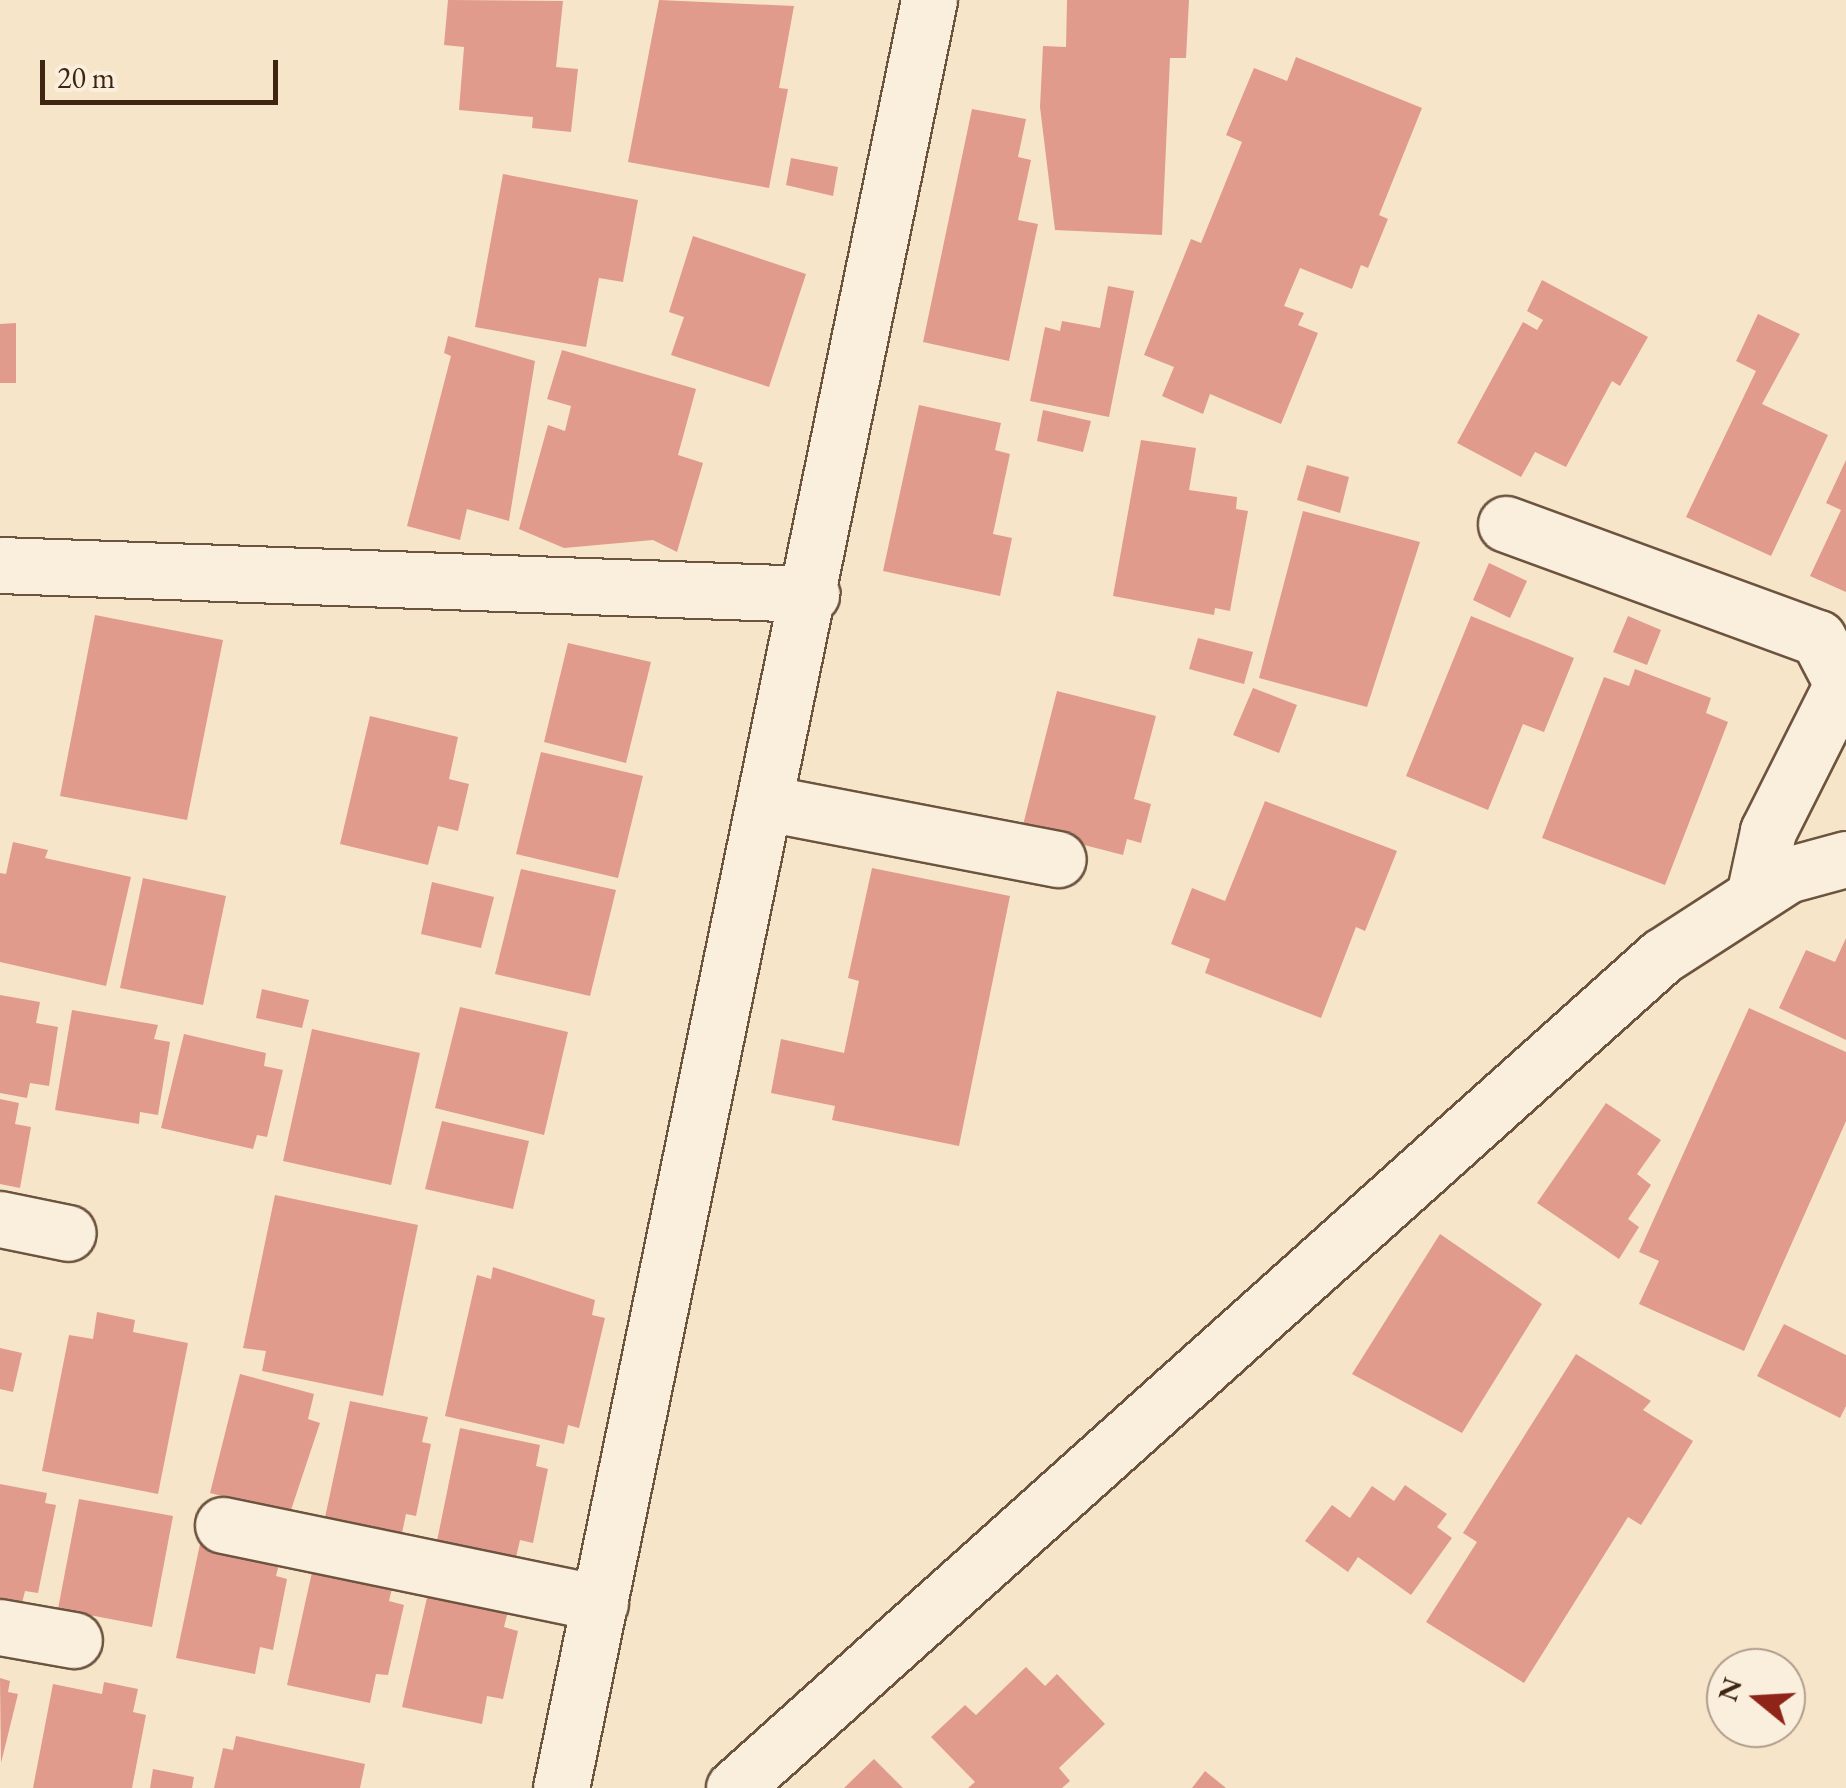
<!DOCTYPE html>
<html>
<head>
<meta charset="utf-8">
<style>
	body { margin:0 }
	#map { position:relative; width:1846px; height:1788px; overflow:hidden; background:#f7e5ca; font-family:"EB Garamond",serif }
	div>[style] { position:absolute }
	.building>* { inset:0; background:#e09b8d }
	.roads { filter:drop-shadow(2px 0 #6d543f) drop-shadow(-2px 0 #6d543f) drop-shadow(0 2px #6d543f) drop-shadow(0 -2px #6d543f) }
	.minor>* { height:55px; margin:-27.5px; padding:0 27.5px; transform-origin:27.5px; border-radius:27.5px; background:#faeedd }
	span { translate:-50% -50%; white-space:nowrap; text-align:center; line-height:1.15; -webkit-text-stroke:8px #faeedd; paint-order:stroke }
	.north { position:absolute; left:1706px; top:1648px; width:100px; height:100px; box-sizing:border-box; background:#faeedd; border:2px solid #af9d8b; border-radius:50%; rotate:288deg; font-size:28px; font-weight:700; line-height:40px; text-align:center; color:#3f2411 }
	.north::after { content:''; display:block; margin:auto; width:35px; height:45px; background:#8f2418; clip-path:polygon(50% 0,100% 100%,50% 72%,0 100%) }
	.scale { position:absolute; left:40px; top:60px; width:238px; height:45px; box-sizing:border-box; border:5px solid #3f2411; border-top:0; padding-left:12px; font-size:30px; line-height:35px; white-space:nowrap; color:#3f2411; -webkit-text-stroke:8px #faeedd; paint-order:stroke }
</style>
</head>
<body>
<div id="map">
	<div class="building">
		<div style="clip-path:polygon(448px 0,563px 1px,556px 67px,578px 69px,571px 132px,532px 128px,533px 117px,459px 110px,464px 47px,444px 45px)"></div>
		<div style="clip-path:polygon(659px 0,794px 6px,779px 88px,788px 89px,769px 188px,628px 162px)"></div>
		<div style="clip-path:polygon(1067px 0,1189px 0,1186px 58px,1170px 58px,1162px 235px,1055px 230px,1040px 107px,1043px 46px,1066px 47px)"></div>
		<div style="clip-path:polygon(1296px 57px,1422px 108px,1379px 215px,1388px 219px,1368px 268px,1361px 265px,1352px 289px,1300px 268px,1284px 306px,1304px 313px,1298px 325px,1318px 333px,1281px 424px,1210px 394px,1203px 414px,1162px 396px,1174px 367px,1144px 355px,1191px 239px,1201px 243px,1242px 142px,1226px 135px,1254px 68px,1287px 81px)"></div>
		<div style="clip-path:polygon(972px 109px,1026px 119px,1018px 157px,1031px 160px,1018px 220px,1038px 224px,1009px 361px,923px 342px)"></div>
		<div style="clip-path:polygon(791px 158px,838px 167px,833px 196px,786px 185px)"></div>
		<div style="clip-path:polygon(503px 174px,638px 200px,623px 282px,599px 278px,586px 347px,475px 327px)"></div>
		<div style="clip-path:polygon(693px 236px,806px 274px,769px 387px,671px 355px,684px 317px,669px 312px)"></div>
		<div style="clip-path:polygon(1542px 280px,1648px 337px,1620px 386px,1612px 381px,1566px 467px,1535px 452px,1521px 477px,1457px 443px,1523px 322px,1537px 330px,1543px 320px,1527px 311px)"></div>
		<div style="clip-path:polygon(1108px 286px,1134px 291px,1109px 417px,1030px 401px,1045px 327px,1060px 331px,1062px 321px,1100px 328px)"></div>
		<div style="clip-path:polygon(1758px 314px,1800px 334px,1762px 404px,1828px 435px,1771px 556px,1686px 517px,1756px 371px,1736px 361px)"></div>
		<div style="clip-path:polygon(16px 323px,16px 383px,0 383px,0 324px)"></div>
		<div style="clip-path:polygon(448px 336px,535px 361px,509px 521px,467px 509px,460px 540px,407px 526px,451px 356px,444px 353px)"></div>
		<div style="clip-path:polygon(562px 350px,696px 389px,678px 455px,703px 463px,677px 552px,653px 540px,564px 548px,519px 529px,548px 425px,565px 431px,571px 406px,547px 399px)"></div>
		<div style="clip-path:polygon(919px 405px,1001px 423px,995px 450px,1010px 454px,993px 534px,1012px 538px,1000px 596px,883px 571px)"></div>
		<div style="clip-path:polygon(1043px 410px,1091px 421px,1083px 452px,1037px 441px)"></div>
		<div style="clip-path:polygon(1141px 440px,1196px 448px,1189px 490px,1237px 497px,1236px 509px,1248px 511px,1230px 611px,1215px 608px,1214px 615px,1113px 596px)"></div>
		<div style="clip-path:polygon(1846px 460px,1846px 592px,1810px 576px,1841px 510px,1826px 503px)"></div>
		<div style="clip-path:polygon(1307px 465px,1349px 477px,1340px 513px,1297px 500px)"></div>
		<div style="clip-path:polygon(1303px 511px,1420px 542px,1367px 707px,1259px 678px)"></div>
		<div style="clip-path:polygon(1489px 563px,1527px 581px,1510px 618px,1473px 600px)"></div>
		<div style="clip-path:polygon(95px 615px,223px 640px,187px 820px,60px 796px)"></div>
		<div style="clip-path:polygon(1471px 616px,1574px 658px,1544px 732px,1523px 724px,1488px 810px,1406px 776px)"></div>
		<div style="clip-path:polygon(1628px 616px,1661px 630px,1647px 665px,1613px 652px)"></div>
		<div style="clip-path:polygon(1198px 638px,1253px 652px,1244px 684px,1189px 669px)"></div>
		<div style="clip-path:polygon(568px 643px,651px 662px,626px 763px,544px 742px)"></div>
		<div style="clip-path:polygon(1635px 669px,1711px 698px,1706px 713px,1728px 722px,1665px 885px,1542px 838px,1604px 677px,1629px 686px)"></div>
		<div style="clip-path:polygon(1253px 688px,1297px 705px,1279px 753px,1233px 735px)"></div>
		<div style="clip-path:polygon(1057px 691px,1156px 716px,1134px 799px,1151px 804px,1141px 843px,1127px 839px,1123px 855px,1022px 829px)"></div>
		<div style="clip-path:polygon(370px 716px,458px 737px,449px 779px,469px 784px,458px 831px,438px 826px,428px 865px,340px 844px)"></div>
		<div style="clip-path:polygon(541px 752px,643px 776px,618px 878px,516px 854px)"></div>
		<div style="clip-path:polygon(1265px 801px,1397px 851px,1365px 931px,1356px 927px,1321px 1018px,1205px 973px,1210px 959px,1171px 944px,1192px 888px,1225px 901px)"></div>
		<div style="clip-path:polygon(13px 842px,48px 850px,45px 858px,131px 877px,106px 986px,0 962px,0 873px,6px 874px)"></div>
		<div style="clip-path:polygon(872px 868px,1010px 896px,959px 1146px,832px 1120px,835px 1106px,771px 1093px,781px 1039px,844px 1053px,859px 981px,848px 978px)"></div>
		<div style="clip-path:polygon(521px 869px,616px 890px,590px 996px,495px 974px)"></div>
		<div style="clip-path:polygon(143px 878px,226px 896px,203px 1005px,120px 988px)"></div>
		<div style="clip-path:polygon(432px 882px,494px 897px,481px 948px,421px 934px)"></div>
		<div style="clip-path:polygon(1846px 938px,1846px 1040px,1779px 1008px,1806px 950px,1835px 962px)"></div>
		<div style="clip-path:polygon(262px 989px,309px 1000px,302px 1028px,256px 1018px)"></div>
		<div style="clip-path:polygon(0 995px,40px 1002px,36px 1023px,58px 1027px,49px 1086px,30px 1083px,27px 1098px,0 1093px)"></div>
		<div style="clip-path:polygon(460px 1007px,568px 1032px,544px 1135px,435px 1108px)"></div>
		<div style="clip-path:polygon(1749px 1008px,1846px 1052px,1846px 1121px,1744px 1351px,1639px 1304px,1659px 1261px,1639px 1252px)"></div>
		<div style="clip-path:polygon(72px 1010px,158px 1025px,154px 1039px,170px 1042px,158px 1115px,140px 1112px,139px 1124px,55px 1110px)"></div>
		<div style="clip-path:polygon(312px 1029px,420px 1053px,391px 1185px,283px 1161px)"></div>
		<div style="clip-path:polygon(184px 1034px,266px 1053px,264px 1066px,283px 1070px,267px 1137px,257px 1135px,253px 1149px,161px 1128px)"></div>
		<div style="clip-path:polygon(0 1099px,19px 1103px,15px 1124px,31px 1127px,20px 1188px,0 1184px)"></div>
		<div style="clip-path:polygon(1606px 1103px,1661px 1140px,1637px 1174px,1651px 1185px,1628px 1219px,1639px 1227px,1619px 1259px,1537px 1203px)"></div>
		<div style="clip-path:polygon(442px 1121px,529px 1141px,513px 1209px,425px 1189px)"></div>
		<div style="clip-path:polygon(275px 1195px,418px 1225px,383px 1396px,262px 1371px,266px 1351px,243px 1348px)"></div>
		<div style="clip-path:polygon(1440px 1234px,1542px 1304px,1462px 1433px,1352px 1374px)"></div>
		<div style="clip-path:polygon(493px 1267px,595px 1300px,592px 1315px,605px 1318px,579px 1428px,568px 1425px,564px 1444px,445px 1416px,477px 1275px,491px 1279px)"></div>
		<div style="clip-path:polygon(97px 1312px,135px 1320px,133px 1332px,188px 1343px,158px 1494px,42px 1471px,69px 1335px,93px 1339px)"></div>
		<div style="clip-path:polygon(1784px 1324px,1846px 1355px,1846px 1406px,1840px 1418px,1757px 1376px)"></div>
		<div style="clip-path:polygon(0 1348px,22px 1353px,13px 1392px,0 1389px)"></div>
		<div style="clip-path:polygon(1576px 1354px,1651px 1401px,1643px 1410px,1693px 1441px,1641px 1525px,1628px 1517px,1524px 1683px,1426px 1622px,1477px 1542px,1463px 1533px)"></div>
		<div style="clip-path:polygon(240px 1374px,314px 1394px,308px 1419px,320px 1423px,290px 1513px,210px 1493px)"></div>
		<div style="clip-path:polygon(350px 1401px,428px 1417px,422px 1442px,431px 1444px,416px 1516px,406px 1514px,401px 1538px,324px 1522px)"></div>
		<div style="clip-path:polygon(460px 1428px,540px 1445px,536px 1466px,548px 1469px,533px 1543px,520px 1540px,515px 1562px,436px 1546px)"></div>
		<div style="clip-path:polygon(0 1484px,47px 1493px,45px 1503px,56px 1505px,38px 1593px,25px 1591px,22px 1603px,0 1599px)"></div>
		<div style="clip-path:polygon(1405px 1485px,1447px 1514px,1437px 1527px,1452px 1538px,1411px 1595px,1358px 1557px,1348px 1572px,1305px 1541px,1332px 1505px,1350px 1518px,1372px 1486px,1394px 1501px)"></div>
		<div style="clip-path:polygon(79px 1499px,173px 1516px,152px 1627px,58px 1609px)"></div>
		<div style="clip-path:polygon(200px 1544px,280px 1560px,276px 1576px,287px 1579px,273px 1650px,260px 1647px,255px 1674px,176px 1658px)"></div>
		<div style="clip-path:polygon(314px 1563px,394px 1580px,389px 1601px,404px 1605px,388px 1675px,376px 1674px,370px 1703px,287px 1685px)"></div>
		<div style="clip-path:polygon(429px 1589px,509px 1607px,504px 1627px,518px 1631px,503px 1699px,487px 1696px,482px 1724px,402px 1707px)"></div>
		<div style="clip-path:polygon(1026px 1667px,1045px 1686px,1057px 1674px,1105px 1724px,1059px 1768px,1070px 1781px,1062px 1788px,968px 1788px,975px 1782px,931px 1737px,965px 1705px,976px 1715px)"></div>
		<div style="clip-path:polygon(0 1678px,10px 1681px,8px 1692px,18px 1694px,1px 1763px)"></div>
		<div style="clip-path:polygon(104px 1682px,138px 1689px,133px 1712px,146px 1715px,132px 1788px,33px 1788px,53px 1684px,102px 1694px)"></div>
		<div style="clip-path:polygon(236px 1736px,365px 1764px,360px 1788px,214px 1788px,223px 1748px,233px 1750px)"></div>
		<div style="clip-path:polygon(874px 1759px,903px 1788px,844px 1788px)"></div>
		<div style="clip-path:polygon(153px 1769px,194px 1777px,192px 1788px,150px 1788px)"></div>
		<div style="clip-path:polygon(1205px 1771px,1226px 1788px,1192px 1788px)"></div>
	</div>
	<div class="roads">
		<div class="minor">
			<div style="left:1506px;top:524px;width:332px;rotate:20.1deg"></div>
			<div style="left:1818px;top:638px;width:52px;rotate:62.4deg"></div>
			<div style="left:1842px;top:684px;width:165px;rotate:116.7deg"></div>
			<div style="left:1768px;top:831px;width:66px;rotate:102.2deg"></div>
			<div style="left:0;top:565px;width:812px;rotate:2.05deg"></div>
			<div style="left:766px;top:803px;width:297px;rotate:10.9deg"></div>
			<div style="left:0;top:1219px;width:69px;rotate:11.6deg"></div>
			<div style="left:223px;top:1525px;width:385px;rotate:11.7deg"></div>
			<div style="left:0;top:1627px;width:75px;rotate:10deg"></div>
			<div style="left:561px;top:1788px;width:1825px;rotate:-78.37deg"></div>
			<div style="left:734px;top:1788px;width:1246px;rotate:-41.88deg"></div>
			<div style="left:1662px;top:956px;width:149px;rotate:-32.9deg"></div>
			<div style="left:1787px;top:875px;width:61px;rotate:-15.2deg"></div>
		</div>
	</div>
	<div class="north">N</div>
	<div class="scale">20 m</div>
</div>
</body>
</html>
